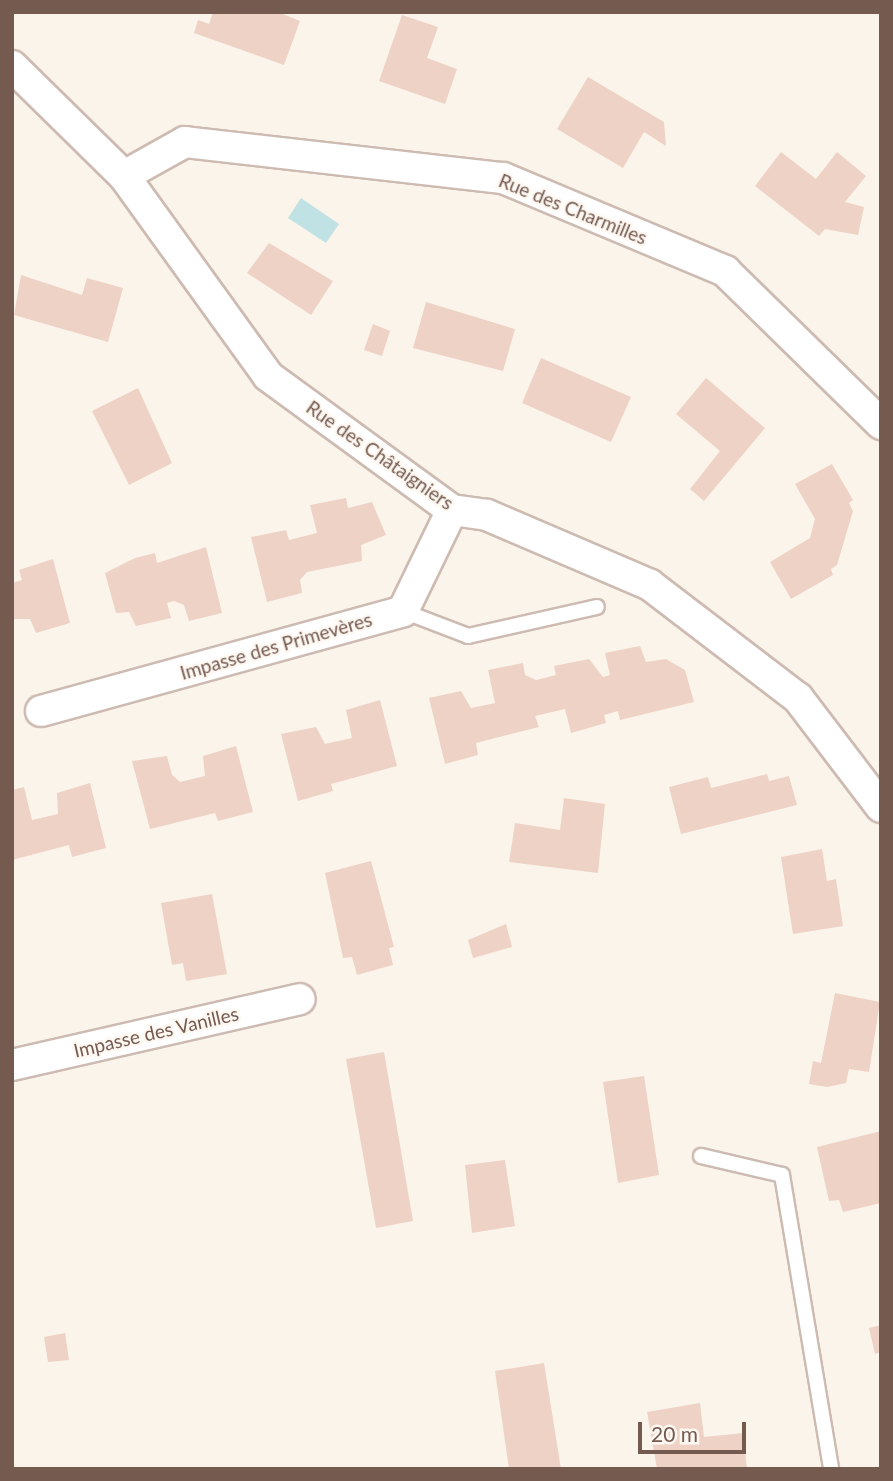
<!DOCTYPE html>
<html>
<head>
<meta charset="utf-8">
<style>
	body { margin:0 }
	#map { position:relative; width:893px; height:1481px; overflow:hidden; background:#fbf4eb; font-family:Lato,sans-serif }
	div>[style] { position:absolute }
	.water>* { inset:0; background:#c1e2e4 }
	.building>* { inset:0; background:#eed2c5 }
	.roads { filter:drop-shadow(2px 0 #cdbbb2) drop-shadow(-2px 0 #cdbbb2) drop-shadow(0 2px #cdbbb2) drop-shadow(0 -2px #cdbbb2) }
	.lane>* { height:14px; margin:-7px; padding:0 7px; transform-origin:7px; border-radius:7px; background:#fff }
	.street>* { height:30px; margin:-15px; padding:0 15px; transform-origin:15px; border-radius:15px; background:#fff }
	span { translate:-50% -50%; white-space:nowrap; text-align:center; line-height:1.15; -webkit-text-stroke:5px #fef8f2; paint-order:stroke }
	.street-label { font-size:19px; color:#755a50 }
	.frame { position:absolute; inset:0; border:14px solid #755a50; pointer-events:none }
	.scale { position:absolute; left:638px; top:1422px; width:108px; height:32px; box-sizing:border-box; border:4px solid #755a50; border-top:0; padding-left:9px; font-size:21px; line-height:24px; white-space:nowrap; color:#755a50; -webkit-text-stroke:5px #fef8f2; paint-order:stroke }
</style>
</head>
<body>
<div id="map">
	<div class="water">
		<div style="clip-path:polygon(301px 198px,339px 224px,326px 243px,288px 218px)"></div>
	</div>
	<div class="building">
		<div style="clip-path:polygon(213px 12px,278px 12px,300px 21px,284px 65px,194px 33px,198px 20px,209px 24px)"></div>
		<div style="clip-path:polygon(402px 15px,438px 27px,427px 58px,457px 69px,445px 104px,379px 81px)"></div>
		<div style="clip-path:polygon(588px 77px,664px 122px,666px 146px,644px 132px,623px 168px,557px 129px)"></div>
		<div style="clip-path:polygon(781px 152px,816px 179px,837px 152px,866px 176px,845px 202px,864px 207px,858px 235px,825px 229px,819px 236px,755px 186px)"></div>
		<div style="clip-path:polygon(269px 243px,333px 281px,311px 315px,247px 273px)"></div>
		<div style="clip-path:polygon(21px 275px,82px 295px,87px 278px,123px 288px,108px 342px,14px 315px)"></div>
		<div style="clip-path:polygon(426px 302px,515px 329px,503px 371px,413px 348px)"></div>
		<div style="clip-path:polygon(373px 324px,390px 331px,382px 356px,364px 350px)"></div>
		<div style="clip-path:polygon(541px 358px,631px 397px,611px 442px,522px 403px)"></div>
		<div style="clip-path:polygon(706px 378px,765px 428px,704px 501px,690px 489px,720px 451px,676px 414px)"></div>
		<div style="clip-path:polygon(138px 388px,172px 463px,129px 485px,92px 411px)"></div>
		<div style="clip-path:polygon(832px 464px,853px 500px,849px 503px,853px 511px,837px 565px,831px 569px,833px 575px,791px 599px,770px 562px,810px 538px,815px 519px,795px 484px)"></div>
		<div style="clip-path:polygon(346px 498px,348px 508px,372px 502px,386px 535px,361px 545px,362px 561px,307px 572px,300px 580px,302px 593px,267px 602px,251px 537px,286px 530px,289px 540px,317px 533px,310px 505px)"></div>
		<div style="clip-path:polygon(206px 547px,222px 613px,189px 621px,184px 605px,174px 601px,167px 603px,171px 618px,136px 626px,129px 612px,116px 613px,105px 573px,135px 558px,155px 553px,157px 563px)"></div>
		<div style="clip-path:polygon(53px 559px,70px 623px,36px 633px,30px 619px,12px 619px,12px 583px,22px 580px,19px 570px)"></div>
		<div style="clip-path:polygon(640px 646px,646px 662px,666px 659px,685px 670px,694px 702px,620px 720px,618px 711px,604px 715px,606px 723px,571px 733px,565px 709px,535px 716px,539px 727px,476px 743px,478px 755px,445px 764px,429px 698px,461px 691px,471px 708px,495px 703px,488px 670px,523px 663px,525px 675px,536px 680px,556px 675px,554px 666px,589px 659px,603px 677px,610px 675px,605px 653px)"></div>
		<div style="clip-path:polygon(380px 700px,397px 766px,331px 784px,333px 791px,298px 801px,281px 734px,316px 727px,325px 744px,352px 738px,346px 710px)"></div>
		<div style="clip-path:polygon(236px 746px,253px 812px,218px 821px,215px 813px,150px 829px,132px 761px,167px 756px,172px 775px,180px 782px,205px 776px,203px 756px)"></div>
		<div style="clip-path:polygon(767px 774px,769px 781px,789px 776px,797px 805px,681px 834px,669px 787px,708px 777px,711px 788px)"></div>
		<div style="clip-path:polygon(90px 783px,106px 848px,72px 857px,69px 845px,12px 860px,12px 790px,24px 787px,32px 820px,58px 814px,57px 793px)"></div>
		<div style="clip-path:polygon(564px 798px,605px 804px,598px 873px,509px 862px,515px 823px,560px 830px)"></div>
		<div style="clip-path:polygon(822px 849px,827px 881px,836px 879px,843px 926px,793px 934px,781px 857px)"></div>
		<div style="clip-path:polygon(371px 861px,394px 947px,389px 948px,393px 965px,357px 975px,352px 957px,343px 958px,325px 873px)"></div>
		<div style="clip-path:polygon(212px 894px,227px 974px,186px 981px,183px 963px,172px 965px,161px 903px)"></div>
		<div style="clip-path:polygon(506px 924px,512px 947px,473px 958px,468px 940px)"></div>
		<div style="clip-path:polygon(835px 993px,880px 1002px,869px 1072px,849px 1069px,846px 1083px,827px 1087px,809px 1084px,813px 1061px,821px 1063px)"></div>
		<div style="clip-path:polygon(384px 1052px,413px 1221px,376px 1228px,346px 1059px)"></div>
		<div style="clip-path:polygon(644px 1076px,659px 1175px,618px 1183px,603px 1082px)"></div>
		<div style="clip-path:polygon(881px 1131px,881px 1203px,843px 1212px,839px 1200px,829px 1201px,817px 1147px)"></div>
		<div style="clip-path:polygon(505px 1160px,515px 1226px,472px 1233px,465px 1165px)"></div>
		<div style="clip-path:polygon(881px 1325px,881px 1352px,875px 1354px,869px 1328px)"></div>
		<div style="clip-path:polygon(65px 1333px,69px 1360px,48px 1362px,44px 1337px)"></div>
		<div style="clip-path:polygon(544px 1363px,561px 1469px,509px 1469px,495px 1371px)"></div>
		<div style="clip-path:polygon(700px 1403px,704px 1437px,743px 1433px,747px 1469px,657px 1469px,647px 1412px)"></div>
	</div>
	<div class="roads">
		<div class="lane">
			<div style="left:403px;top:611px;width:70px;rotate:21deg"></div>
			<div style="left:468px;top:636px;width:132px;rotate:-12.7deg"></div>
			<div style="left:701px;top:1156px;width:83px;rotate:13.2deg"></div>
			<div style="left:782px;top:1175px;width:298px;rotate:80.5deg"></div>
		</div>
		<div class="street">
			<div style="left:12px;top:66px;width:157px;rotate:44.5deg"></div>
			<div style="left:124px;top:176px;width:246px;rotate:54.2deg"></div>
			<div style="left:268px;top:376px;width:228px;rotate:36.1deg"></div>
			<div style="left:452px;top:510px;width:35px;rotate:8deg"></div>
			<div style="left:487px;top:515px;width:177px;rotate:23.2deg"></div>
			<div style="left:650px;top:585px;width:186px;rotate:37.4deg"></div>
			<div style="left:798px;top:698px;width:137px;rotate:52.7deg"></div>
			<div style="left:124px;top:176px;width:70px;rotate:-29.1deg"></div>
			<div style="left:185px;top:142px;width:320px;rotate:6.5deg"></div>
			<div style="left:503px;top:178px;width:241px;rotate:22.7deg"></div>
			<div style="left:725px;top:271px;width:219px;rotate:44.4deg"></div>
			<div style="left:41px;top:711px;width:376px;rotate:-15.4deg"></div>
			<div style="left:403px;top:611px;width:112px;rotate:-64.1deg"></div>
			<div style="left:12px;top:1065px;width:295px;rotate:-12.9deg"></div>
		</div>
	</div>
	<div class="street-label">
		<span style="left:573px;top:209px;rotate:22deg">Rue des Charmilles</span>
		<span style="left:380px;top:455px;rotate:35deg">Rue des Châtaigniers</span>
		<span style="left:276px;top:646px;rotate:-16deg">Impasse des Primevères</span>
		<span style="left:156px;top:1032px;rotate:-13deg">Impasse des Vanilles</span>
	</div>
	<div class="frame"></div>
	<div class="scale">20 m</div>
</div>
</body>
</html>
